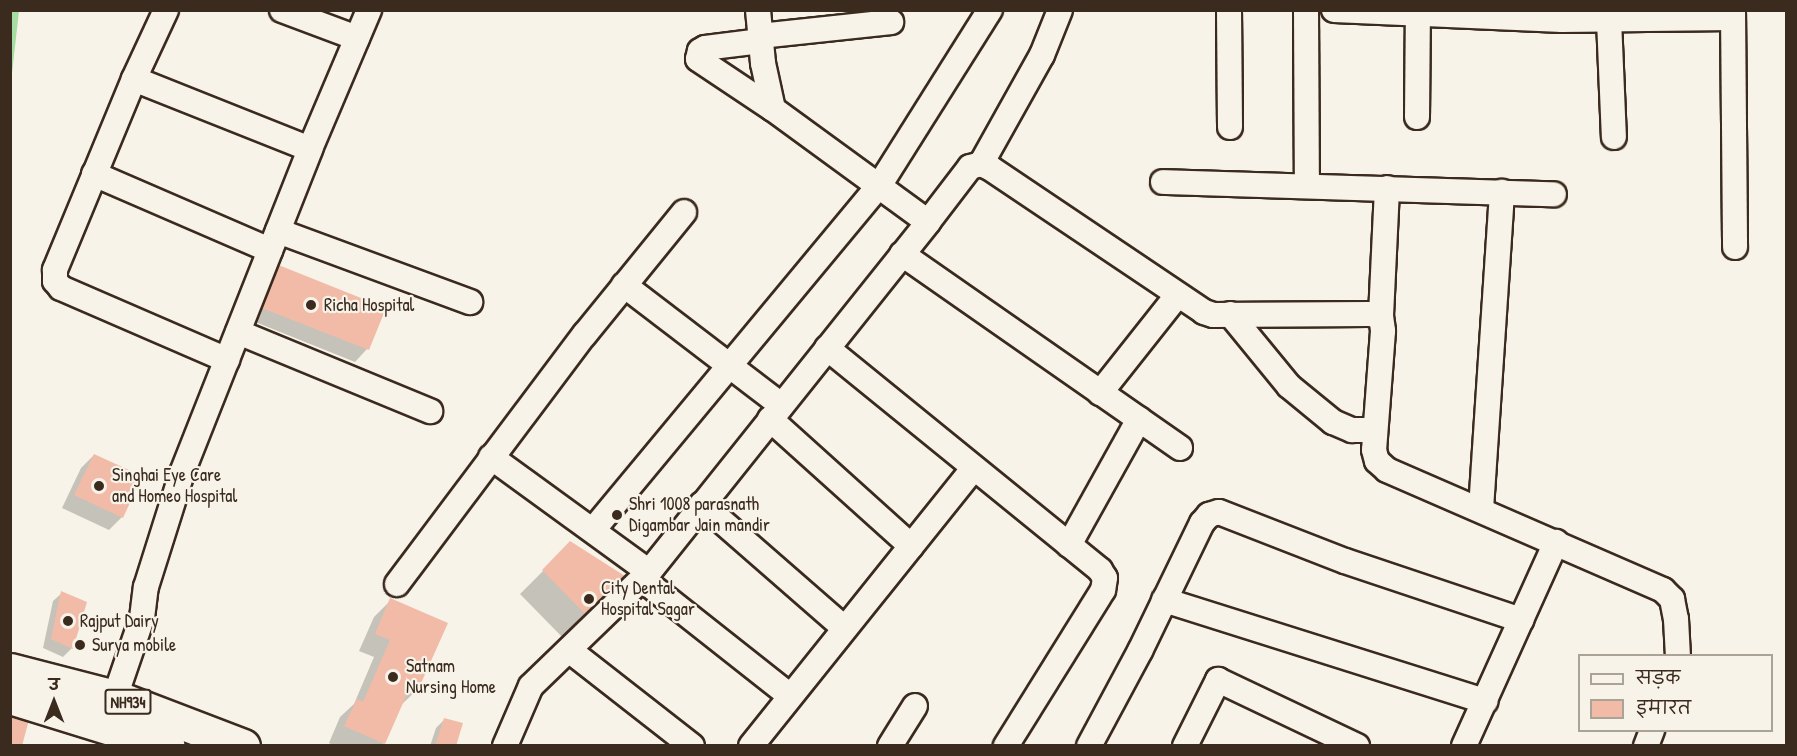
<!DOCTYPE html>
<html>
<head>
<meta charset="utf-8">
<style>
	body { margin:0 }
	#map { position:relative; width:1797px; height:756px; overflow:hidden; background:#f7f3e8; font-family:"Patrick Hand","Playpen Sans Deva",sans-serif }
	div>[style] { position:absolute }
	.green>* { inset:0; background:#a6dda1 }
	.shadow>* { inset:0; background:#0003 }
	.building>* { inset:0; background:#f2bba7 }
	.roads { filter:drop-shadow(2px 0 #3b2a1e) drop-shadow(-2px 0 #3b2a1e) drop-shadow(0 2px #3b2a1e) drop-shadow(0 -2px #3b2a1e) }
	.minor>* { height:24px; margin:-12px; padding:0 12px; transform-origin:12px; border-radius:12px; background:#f7f3e8 }
	.trunk>* { height:33px; margin:-16.5px; padding:0 16.5px; transform-origin:16.5px; border-radius:16.5px; background:#f7f3e8 }
	.dots>* { width:16px; height:16px; translate:-50% -50%; box-sizing:border-box; border:3px solid #f7f3e8; border-radius:50% }
	span { translate:-50% -50%; white-space:nowrap; text-align:center; line-height:1.15; -webkit-text-stroke:4.5px #f7f3e8; paint-order:stroke }
	.shield-label span { padding:2px 4px; background:#f7f3e8; border:2px solid; border-radius:4px; -webkit-text-stroke-width:0 }
	.shield-label { font-size:16px; color:#3b2a1e; font-weight:700 }
	.poi-label { font-size:18px; color:#3b2a1e }
	.left { translate:0 -50%; text-align:left }
	.frame { position:absolute; inset:0; border:12px solid #3b2a1e; pointer-events:none }
	.legend { position:absolute; left:1578px; top:654px; width:195px; height:78px; box-sizing:border-box; background:#f7f3e8; border:2px solid #aca397; margin:0; padding:8px 10px; list-style:none; font-size:18px; color:#3b2a1e }
	.legend li { display:flex; align-items:center; gap:12px; height:30px }
	.legend b { width:30px; border:2px solid #aca397 }
	.north { position:absolute; left:24px; top:672px; width:60px; height:60px; -webkit-text-stroke:4px #f7f3e8; paint-order:stroke; rotate:0deg; font-size:16px; font-weight:700; line-height:24px; text-align:center; color:#3b2a1e }
	.north::after { content:''; display:block; margin:auto; width:21px; height:27px; background:#3b2a1e; clip-path:polygon(50% 0,100% 100%,50% 72%,0 100%) }
</style>
</head>
<body>
<div id="map">
	<div class="green">
		<div style="clip-path:polygon(11px 10px,19px 11px,11px 82px,10px 11px)"></div>
	</div>
	<div class="shadow">
		<div style="clip-path:polygon(264px 279px,384px 309px,367px 349px,355px 362px,248px 319px)"></div>
		<div style="clip-path:polygon(94px 455px,122px 517px,109px 530px,62px 508px,81px 468px)"></div>
		<div style="clip-path:polygon(571px 543px,626px 578px,566px 641px,520px 594px)"></div>
		<div style="clip-path:polygon(62px 593px,72px 648px,63px 657px,43px 648px,53px 601px)"></div>
		<div style="clip-path:polygon(391px 600px,446px 624px,417px 690px,400px 706px,384px 743px,381px 746px,334px 746px,329px 743px,340px 717px,354px 704px,374px 657px,359px 651px,374px 617px)"></div>
		<div style="clip-path:polygon(445px 719px,454px 746px,430px 746px,436px 728px)"></div>
	</div>
	<div class="building">
		<div style="clip-path:polygon(276px 264px,386px 308px,369px 350px,259px 307px)"></div>
		<div style="clip-path:polygon(94px 454px,142px 476px,123px 518px,74px 495px)"></div>
		<div style="clip-path:polygon(570px 541px,628px 578px,590px 619px,542px 570px)"></div>
		<div style="clip-path:polygon(61px 591px,87px 602px,73px 649px,51px 639px)"></div>
		<div style="clip-path:polygon(390px 598px,448px 623px,418px 690px,410px 687px,385px 744px,344px 726px,357px 699px,363px 702px,390px 640px,375px 634px)"></div>
		<div style="clip-path:polygon(10px 708px,31px 712px,22px 746px,10px 746px)"></div>
		<div style="clip-path:polygon(444px 718px,463px 723px,456px 746px,435px 746px)"></div>
	</div>
	<div class="roads">
		<div class="minor">
			<div style="left:166px;top:10px;width:76px;rotate:114.9deg"></div>
			<div style="left:134px;top:79px;width:207px;rotate:112.5deg"></div>
			<div style="left:55px;top:270px;width:11px;rotate:90deg"></div>
			<div style="left:55px;top:281px;width:9px;rotate:49deg"></div>
			<div style="left:61px;top:288px;width:181px;rotate:23.4deg"></div>
			<div style="left:282px;top:10px;width:80px;rotate:20.5deg"></div>
			<div style="left:1229px;top:10px;width:117px;rotate:89.5deg"></div>
			<div style="left:1306px;top:10px;width:176px;rotate:89.7deg"></div>
			<div style="left:1334px;top:10px;width:228px;rotate:2.5deg"></div>
			<div style="left:1562px;top:20px;width:171px;rotate:-0.7deg"></div>
			<div style="left:1733px;top:10px;width:237px;rotate:89.5deg"></div>
			<div style="left:1609px;top:20px;width:117px;rotate:87.6deg"></div>
			<div style="left:760px;top:36px;width:132px;rotate:-6.1deg"></div>
			<div style="left:761px;top:41px;width:56px;rotate:172.9deg"></div>
			<div style="left:705px;top:48px;width:6px;rotate:149deg"></div>
			<div style="left:700px;top:51px;width:8px;rotate:104deg"></div>
			<div style="left:698px;top:59px;width:90px;rotate:33.7deg"></div>
			<div style="left:134px;top:79px;width:189px;rotate:21.7deg"></div>
			<div style="left:1417px;top:117px;width:107px;rotate:-89.5deg"></div>
			<div style="left:981px;top:164px;width:125px;rotate:-60.8deg"></div>
			<div style="left:1042px;top:55px;width:48px;rotate:-68.2deg"></div>
			<div style="left:94px;top:174px;width:192px;rotate:23.4deg"></div>
			<div style="left:1163px;top:182px;width:391px;rotate:1.8deg"></div>
			<div style="left:928px;top:222px;width:69px;rotate:-52.6deg"></div>
			<div style="left:970px;top:167px;width:11px;rotate:-15deg"></div>
			<div style="left:981px;top:164px;width:10px;rotate:24deg"></div>
			<div style="left:990px;top:168px;width:258px;rotate:33.9deg"></div>
			<div style="left:1204px;top:312px;width:9px;rotate:18deg"></div>
			<div style="left:1213px;top:315px;width:156px;rotate:-0.4deg"></div>
			<div style="left:1369px;top:314px;width:12px;rotate:9deg"></div>
			<div style="left:1381px;top:316px;width:15px;rotate:82deg"></div>
			<div style="left:1383px;top:331px;width:119px;rotate:94.3deg"></div>
			<div style="left:1374px;top:450px;width:11px;rotate:75deg"></div>
			<div style="left:1377px;top:461px;width:13px;rotate:42deg"></div>
			<div style="left:1387px;top:470px;width:301px;rotate:23.5deg"></div>
			<div style="left:1663px;top:590px;width:13px;rotate:45deg"></div>
			<div style="left:1672px;top:599px;width:20px;rotate:79deg"></div>
			<div style="left:1676px;top:619px;width:37px;rotate:87deg"></div>
			<div style="left:278px;top:231px;width:205px;rotate:20.3deg"></div>
			<div style="left:902px;top:254px;width:339px;rotate:34.9deg"></div>
			<div style="left:624px;top:285px;width:198px;rotate:37.4deg"></div>
			<div style="left:1230px;top:314px;width:93px;rotate:50.7deg"></div>
			<div style="left:1289px;top:386px;width:57px;rotate:39.3deg"></div>
			<div style="left:1333px;top:422px;width:21px;rotate:23deg"></div>
			<div style="left:1352px;top:430px;width:23px"></div>
			<div style="left:1381px;top:316px;width:128px;rotate:-87.3deg"></div>
			<div style="left:238px;top:332px;width:208px;rotate:22.4deg"></div>
			<div style="left:827px;top:348px;width:352px;rotate:39.1deg"></div>
			<div style="left:1100px;top:570px;width:9px;rotate:58deg"></div>
			<div style="left:1105px;top:578px;width:12px;rotate:99deg"></div>
			<div style="left:1103px;top:590px;width:184px;rotate:121.9deg"></div>
			<div style="left:1100px;top:393px;width:124px;rotate:-51.6deg"></div>
			<div style="left:770px;top:419px;width:190px;rotate:42deg"></div>
			<div style="left:491px;top:457px;width:195px;rotate:36deg"></div>
			<div style="left:702px;top:504px;width:189px;rotate:41.1deg"></div>
			<div style="left:1481px;top:509px;width:318px;rotate:-86.2deg"></div>
			<div style="left:593px;top:530px;width:447px;rotate:-50.3deg"></div>
			<div style="left:879px;top:186px;width:208px;rotate:-57.8deg"></div>
			<div style="left:1069px;top:545px;width:144px;rotate:-60.9deg"></div>
			<div style="left:642px;top:579px;width:189px;rotate:38.3deg"></div>
			<div style="left:397px;top:584px;width:313px;rotate:-53.1deg"></div>
			<div style="left:585px;top:334px;width:157px;rotate:-50.9deg"></div>
			<div style="left:1164px;top:600px;width:337px;rotate:17.5deg"></div>
			<div style="left:569px;top:650px;width:156px;rotate:38deg"></div>
			<div style="left:115px;top:697px;width:83px;rotate:-71.1deg"></div>
			<div style="left:142px;top:618px;width:31px;rotate:-83deg"></div>
			<div style="left:146px;top:587px;width:120px;rotate:-72.5deg"></div>
			<div style="left:182px;top:473px;width:348px;rotate:-68.4deg"></div>
			<div style="left:310px;top:149px;width:151px;rotate:-67deg"></div>
			<div style="left:505px;top:746px;width:65px;rotate:-66.6deg"></div>
			<div style="left:531px;top:686px;width:164px;rotate:-44deg"></div>
			<div style="left:649px;top:572px;width:448px;rotate:-51.4deg"></div>
			<div style="left:928px;top:222px;width:192px;rotate:-143.9deg"></div>
			<div style="left:773px;top:109px;width:47px;rotate:-102.3deg"></div>
			<div style="left:763px;top:63px;width:53px;rotate:-95.4deg"></div>
			<div style="left:751px;top:746px;width:356px;rotate:-51.3deg"></div>
			<div style="left:890px;top:746px;width:47px;rotate:-58deg"></div>
			<div style="left:1089px;top:746px;width:108px;rotate:-61.8deg"></div>
			<div style="left:1140px;top:651px;width:142px;rotate:-64.2deg"></div>
			<div style="left:1202px;top:523px;width:11px;rotate:-49deg"></div>
			<div style="left:1209px;top:515px;width:10px;rotate:-17deg"></div>
			<div style="left:1219px;top:512px;width:135px;rotate:21.3deg"></div>
			<div style="left:1345px;top:561px;width:186px;rotate:18.5deg"></div>
			<div style="left:1185px;top:746px;width:74px;rotate:-63.4deg"></div>
			<div style="left:1218px;top:680px;width:154px;rotate:25.4deg"></div>
			<div style="left:1464px;top:746px;width:224px;rotate:-65.7deg"></div>
			<div style="left:1646px;top:746px;width:17px;rotate:-69deg"></div>
		</div>
		<div class="trunk">
			<div style="left:10px;top:670px;width:108px;rotate:14.4deg"></div>
			<div style="left:115px;top:697px;width:137px;rotate:20.9deg"></div>
			<div style="left:10px;top:697px;width:165px;rotate:17.2deg"></div>
		</div>
	</div>
	<div class="dots">
		<div style="left:311px;top:305px;background:#3b2a1e"></div>
		<div style="left:99px;top:486px;background:#3b2a1e"></div>
		<div style="left:617px;top:515px;background:#3b2a1e"></div>
		<div style="left:589px;top:599px;background:#3b2a1e"></div>
		<div style="left:68px;top:621px;background:#3b2a1e"></div>
		<div style="left:80px;top:645px;background:#3b2a1e"></div>
		<div style="left:393px;top:677px;background:#3b2a1e"></div>
	</div>
	<div class="shield-label">
		<span style="left:128px;top:702px">NH934</span>
	</div>
	<div class="poi-label">
		<span class="left" style="left:324px;top:305px">Richa Hospital</span>
		<span class="left" style="left:112px;top:486px">Singhai Eye Care<br>and Homeo Hospital</span>
		<span class="left" style="left:629px;top:515px">Shri 1008 parasnath<br>Digambar Jain mandir</span>
		<span class="left" style="left:601px;top:599px">City Dental<br>Hospital Sagar</span>
		<span class="left" style="left:80px;top:621px">Rajput Dairy</span>
		<span class="left" style="left:92px;top:645px">Surya mobile</span>
		<span class="left" style="left:406px;top:677px">Satnam<br>Nursing Home</span>
	</div>
	<div class="frame"></div>
	<ul class="legend">
	<li><b style="height:8px;background:#f7f3e8"></b>सड़क</li>
	<li><b style="height:16px;background:#f2bba7"></b>इमारत</li>
	</ul>
	<div class="north">उ</div>
</div>
</body>
</html>
